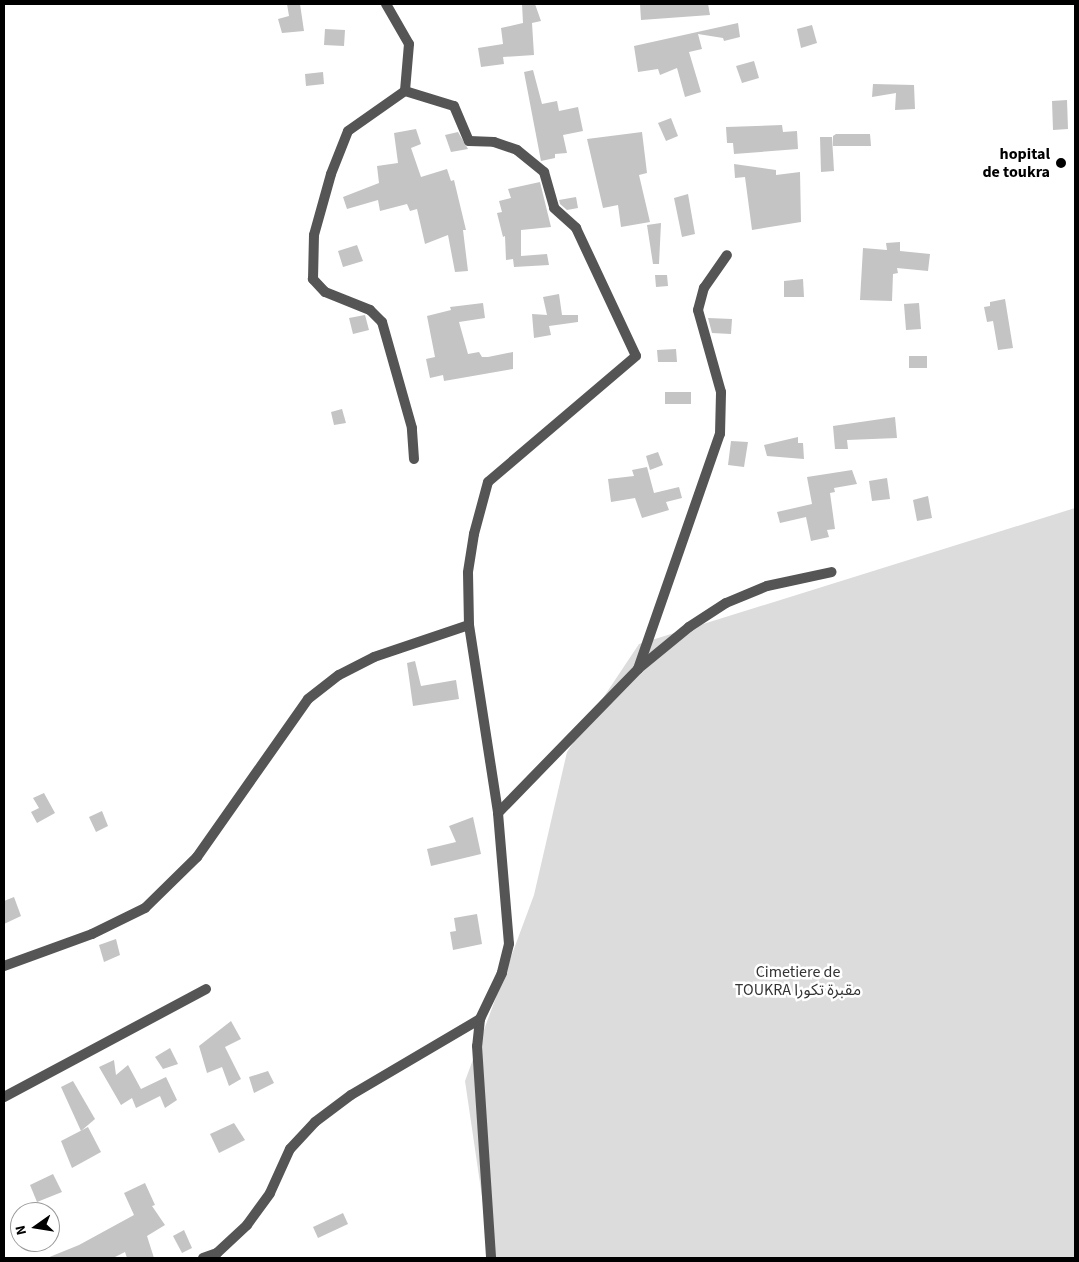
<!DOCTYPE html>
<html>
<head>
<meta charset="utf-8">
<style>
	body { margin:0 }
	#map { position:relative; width:1079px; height:1262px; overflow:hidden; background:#fff; font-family:"Source Sans 3","Noto Sans Arabic",sans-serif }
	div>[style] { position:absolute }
	.green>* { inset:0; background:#dcdcdc }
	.building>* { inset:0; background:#c4c4c4 }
	.street>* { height:10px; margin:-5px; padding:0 5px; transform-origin:5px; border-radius:5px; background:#555 }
	.dots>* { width:14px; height:14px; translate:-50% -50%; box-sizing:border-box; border:2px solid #fff; border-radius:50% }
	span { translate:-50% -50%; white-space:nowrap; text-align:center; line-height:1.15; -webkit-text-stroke:5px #fff; paint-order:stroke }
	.poi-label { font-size:16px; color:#000; font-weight:700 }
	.right { translate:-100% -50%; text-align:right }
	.park-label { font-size:16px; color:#333 }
	.frame { position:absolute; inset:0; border:5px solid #000; pointer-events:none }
	.north { position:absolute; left:10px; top:1202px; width:50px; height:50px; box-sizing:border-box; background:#fff; border:1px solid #999; border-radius:50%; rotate:257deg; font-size:14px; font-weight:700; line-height:20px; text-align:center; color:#000 }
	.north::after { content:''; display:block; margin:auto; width:18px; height:22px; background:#000; clip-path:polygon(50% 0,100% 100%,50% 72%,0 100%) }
</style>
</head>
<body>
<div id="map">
	<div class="green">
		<div style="clip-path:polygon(1075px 508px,1075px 1258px,491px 1258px,465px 1081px,534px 895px,567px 752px,639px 644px)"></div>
	</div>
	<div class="building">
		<div style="clip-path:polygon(287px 4px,300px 4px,304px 31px,282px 33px,278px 19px,289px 16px)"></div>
		<div style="clip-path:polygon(522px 4px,535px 4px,541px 21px,532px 23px,534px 55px,503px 57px,504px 64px,481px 67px,478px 48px,503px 44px,501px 28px,523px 23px)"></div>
		<div style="clip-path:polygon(640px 4px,708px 4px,710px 15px,641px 20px)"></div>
		<div style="clip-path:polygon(738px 23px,740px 37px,724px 41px,723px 38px,698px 34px,702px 49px,689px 52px,701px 92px,685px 97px,677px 68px,660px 75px,658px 69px,638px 72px,634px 46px)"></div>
		<div style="clip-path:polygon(812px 25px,817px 43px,801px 48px,797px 29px)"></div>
		<div style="clip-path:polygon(325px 29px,345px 30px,344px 46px,324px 45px)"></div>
		<div style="clip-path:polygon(754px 61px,759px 78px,742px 83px,736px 66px)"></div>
		<div style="clip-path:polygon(533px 70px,542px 104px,557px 101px,559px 111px,578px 107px,583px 131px,563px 135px,567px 153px,555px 154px,555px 158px,541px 161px,524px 72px)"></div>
		<div style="clip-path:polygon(323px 72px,324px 84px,306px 86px,305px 74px)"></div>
		<div style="clip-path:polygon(873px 84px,914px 85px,915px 109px,895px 110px,896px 93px,872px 97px)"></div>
		<div style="clip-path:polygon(1067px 100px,1068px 129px,1053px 130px,1052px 101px)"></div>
		<div style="clip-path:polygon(671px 118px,678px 136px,666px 141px,658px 123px)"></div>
		<div style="clip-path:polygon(782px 125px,783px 132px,797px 131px,798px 149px,734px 154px,733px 143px,727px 143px,726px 127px)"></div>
		<div style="clip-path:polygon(416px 129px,421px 144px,411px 148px,421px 177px,447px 169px,451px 181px,454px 180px,466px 230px,463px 230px,468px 271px,455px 272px,448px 235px,425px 244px,417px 209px,410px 211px,407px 204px,380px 211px,378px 200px,347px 209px,343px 197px,379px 183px,377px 166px,398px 163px,394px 133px)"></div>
		<div style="clip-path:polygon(458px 132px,468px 149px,451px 152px,445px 135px)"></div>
		<div style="clip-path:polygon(642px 132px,647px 173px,639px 175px,650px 222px,621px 227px,618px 205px,603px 208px,587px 139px)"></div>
		<div style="clip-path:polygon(836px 134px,870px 134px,871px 146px,833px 146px,833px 136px)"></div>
		<div style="clip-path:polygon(820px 137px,832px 137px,834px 171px,821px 172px)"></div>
		<div style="clip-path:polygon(734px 164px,776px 170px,776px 175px,800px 172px,801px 222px,752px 230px,745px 177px,735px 178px)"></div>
		<div style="clip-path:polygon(540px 182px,551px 227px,521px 230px,521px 256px,547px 254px,549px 265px,514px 267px,513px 259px,506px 260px,505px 236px,503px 237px,497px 213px,502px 212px,499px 201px,511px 198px,508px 189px)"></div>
		<div style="clip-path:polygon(688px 194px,695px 234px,682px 237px,674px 198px)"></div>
		<div style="clip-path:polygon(576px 197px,578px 208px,567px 210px,560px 204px,559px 200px)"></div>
		<div style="clip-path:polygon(661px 223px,659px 264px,653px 264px,647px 225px)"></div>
		<div style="clip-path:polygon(900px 242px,900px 251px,930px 254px,928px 271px,897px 268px,898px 273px,893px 274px,892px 301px,860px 300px,863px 248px,887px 250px,886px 243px)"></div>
		<div style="clip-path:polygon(357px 245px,363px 261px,343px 267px,338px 251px)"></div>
		<div style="clip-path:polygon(655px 275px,667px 275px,668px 286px,656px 287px)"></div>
		<div style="clip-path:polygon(803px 279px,804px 297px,784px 297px,784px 281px)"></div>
		<div style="clip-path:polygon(559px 294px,562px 315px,578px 315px,578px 322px,549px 326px,551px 335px,534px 338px,532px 314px,547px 315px,543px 297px)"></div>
		<div style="clip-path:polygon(1005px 299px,1013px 348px,998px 350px,993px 321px,987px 322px,984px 307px,990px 306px,990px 302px)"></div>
		<div style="clip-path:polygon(483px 303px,485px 318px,459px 322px,468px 354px,479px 352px,482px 357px,488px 357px,513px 352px,513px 369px,444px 381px,443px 375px,430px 378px,426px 359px,435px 357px,427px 316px,451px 310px,450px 307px)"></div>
		<div style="clip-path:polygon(919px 303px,921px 329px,906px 330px,904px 304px)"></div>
		<div style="clip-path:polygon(365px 315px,369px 330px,353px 334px,349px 318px)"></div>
		<div style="clip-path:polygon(708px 318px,732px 319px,731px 334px,712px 333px)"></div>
		<div style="clip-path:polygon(676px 349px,677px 362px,658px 362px,657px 350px)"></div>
		<div style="clip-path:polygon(909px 356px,927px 356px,927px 368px,909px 368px)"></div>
		<div style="clip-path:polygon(665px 392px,691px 392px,691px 404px,665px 404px)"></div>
		<div style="clip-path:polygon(342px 409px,346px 423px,334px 425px,331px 412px)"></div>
		<div style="clip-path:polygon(895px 417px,897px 438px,847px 440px,848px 449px,835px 449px,833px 426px)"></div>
		<div style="clip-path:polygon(798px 437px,798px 443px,803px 443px,804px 459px,767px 456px,764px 445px)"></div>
		<div style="clip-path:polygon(731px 441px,748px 442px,744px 467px,728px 465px)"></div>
		<div style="clip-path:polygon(658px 452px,663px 465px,650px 470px,646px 456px)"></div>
		<div style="clip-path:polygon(647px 467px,654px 493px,679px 487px,682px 498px,666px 502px,669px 510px,642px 518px,635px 498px,611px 502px,608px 479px,634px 476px,632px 470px)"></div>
		<div style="clip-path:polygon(852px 470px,857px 484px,834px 488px,835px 492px,830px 493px,835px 529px,827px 530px,829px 537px,811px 541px,806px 517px,780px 523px,777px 512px,812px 504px,807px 477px)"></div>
		<div style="clip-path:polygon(887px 478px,890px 499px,872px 501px,869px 481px)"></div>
		<div style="clip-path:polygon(928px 496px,932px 518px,917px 521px,913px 500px)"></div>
		<div style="clip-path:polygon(415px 661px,421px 686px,456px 680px,459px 699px,413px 706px,407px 663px)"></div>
		<div style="clip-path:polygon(44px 793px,55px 813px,37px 823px,31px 812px,39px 808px,33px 798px)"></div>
		<div style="clip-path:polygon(102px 811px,108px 826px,96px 832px,89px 817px)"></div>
		<div style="clip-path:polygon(473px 817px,481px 854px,431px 866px,427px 849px,456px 842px,449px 826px)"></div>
		<div style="clip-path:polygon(14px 897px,21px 916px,4px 924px,4px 901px)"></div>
		<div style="clip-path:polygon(477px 914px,482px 944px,453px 950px,450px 932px,456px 931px,454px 918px)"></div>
		<div style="clip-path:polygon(116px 939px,120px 955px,104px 962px,99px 945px)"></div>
		<div style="clip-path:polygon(231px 1021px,241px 1039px,225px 1047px,241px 1079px,229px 1086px,222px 1067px,207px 1073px,199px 1046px)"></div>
		<div style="clip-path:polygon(170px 1048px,178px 1064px,163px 1069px,155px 1057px)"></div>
		<div style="clip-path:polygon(114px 1060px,116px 1075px,128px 1065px,141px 1089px,166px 1077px,177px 1100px,165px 1108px,160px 1096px,136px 1108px,132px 1098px,121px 1105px,99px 1067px)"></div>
		<div style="clip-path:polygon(268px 1071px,274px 1083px,254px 1093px,249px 1077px)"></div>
		<div style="clip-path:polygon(73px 1081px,95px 1119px,81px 1131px,61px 1087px)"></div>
		<div style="clip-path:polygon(234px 1123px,245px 1140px,219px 1153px,210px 1134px)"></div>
		<div style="clip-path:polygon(88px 1127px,101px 1152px,72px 1168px,61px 1141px)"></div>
		<div style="clip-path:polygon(53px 1174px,62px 1192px,37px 1202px,30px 1185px)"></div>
		<div style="clip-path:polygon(145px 1183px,155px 1205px,152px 1206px,165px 1225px,147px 1236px,154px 1258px,127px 1258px,125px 1252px,113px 1258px,47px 1258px,79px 1245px,134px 1215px,124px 1193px)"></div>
		<div style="clip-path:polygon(343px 1213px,348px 1224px,318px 1238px,313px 1227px)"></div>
		<div style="clip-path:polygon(184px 1230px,192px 1248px,182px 1253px,173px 1236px)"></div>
	</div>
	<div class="street">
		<div style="left:386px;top:4px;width:46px;rotate:60.1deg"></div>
		<div style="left:409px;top:44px;width:47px;rotate:94.9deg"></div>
		<div style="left:414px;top:459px;width:31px;rotate:-94deg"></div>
		<div style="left:412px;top:428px;width:110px;rotate:-105.8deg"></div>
		<div style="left:382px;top:322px;width:17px;rotate:-135deg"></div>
		<div style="left:370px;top:310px;width:48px;rotate:-158.2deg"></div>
		<div style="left:325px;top:292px;width:18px;rotate:-133deg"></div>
		<div style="left:313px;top:279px;width:44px;rotate:-88.7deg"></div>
		<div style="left:314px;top:235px;width:63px;rotate:-74.4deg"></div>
		<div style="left:331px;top:174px;width:46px;rotate:-68.4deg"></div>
		<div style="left:348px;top:131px;width:70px;rotate:-35.1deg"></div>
		<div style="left:405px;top:91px;width:51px;rotate:17deg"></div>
		<div style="left:454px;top:106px;width:38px;rotate:67deg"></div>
		<div style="left:469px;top:141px;width:25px;rotate:2deg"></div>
		<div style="left:494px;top:142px;width:24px;rotate:19deg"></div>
		<div style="left:517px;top:150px;width:35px;rotate:39deg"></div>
		<div style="left:544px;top:172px;width:37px;rotate:74deg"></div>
		<div style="left:554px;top:208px;width:30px;rotate:42deg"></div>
		<div style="left:576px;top:228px;width:141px;rotate:64.9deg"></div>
		<div style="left:636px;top:356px;width:194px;rotate:139.6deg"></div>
		<div style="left:488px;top:482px;width:54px;rotate:105.1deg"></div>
		<div style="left:474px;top:534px;width:39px;rotate:99deg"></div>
		<div style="left:468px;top:573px;width:52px;rotate:88.9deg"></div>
		<div style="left:469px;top:625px;width:190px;rotate:81.2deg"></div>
		<div style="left:498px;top:813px;width:131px;rotate:85.2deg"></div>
		<div style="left:509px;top:944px;width:30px;rotate:104deg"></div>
		<div style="left:502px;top:973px;width:51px;rotate:115.6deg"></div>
		<div style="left:480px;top:1019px;width:27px;rotate:96deg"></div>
		<div style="left:477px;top:1046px;width:212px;rotate:86.2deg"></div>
		<div style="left:638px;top:669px;width:249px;rotate:-70.8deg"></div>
		<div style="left:720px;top:434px;width:42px;rotate:-88.6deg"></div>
		<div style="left:721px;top:392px;width:85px;rotate:-105.7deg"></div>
		<div style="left:698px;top:310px;width:23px;rotate:-75deg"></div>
		<div style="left:704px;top:288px;width:40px;rotate:-55.1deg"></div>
		<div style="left:498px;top:813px;width:201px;rotate:-45.8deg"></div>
		<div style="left:638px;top:669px;width:66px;rotate:-39.5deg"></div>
		<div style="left:689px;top:627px;width:44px;rotate:-33deg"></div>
		<div style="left:726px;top:603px;width:44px;rotate:-22.5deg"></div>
		<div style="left:767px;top:586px;width:66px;rotate:-12.2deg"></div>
		<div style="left:4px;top:966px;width:94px;rotate:-20deg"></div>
		<div style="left:92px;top:934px;width:59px;rotate:-26.1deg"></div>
		<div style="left:145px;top:908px;width:73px;rotate:-44.4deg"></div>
		<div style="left:197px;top:857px;width:193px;rotate:-54.9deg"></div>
		<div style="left:308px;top:699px;width:39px;rotate:-38deg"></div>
		<div style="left:339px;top:675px;width:39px;rotate:-27deg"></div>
		<div style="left:374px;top:657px;width:100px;rotate:-18.6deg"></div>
		<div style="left:4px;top:1097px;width:229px;rotate:-28.1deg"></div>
		<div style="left:203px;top:1258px;width:15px;rotate:-20deg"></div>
		<div style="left:217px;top:1253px;width:41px;rotate:-43deg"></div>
		<div style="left:247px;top:1225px;width:39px;rotate:-54deg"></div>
		<div style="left:270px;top:1193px;width:48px;rotate:-65.6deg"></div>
		<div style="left:290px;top:1149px;width:37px;rotate:-47deg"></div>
		<div style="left:315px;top:1122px;width:45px;rotate:-36.9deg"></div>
		<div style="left:351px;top:1095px;width:150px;rotate:-30.5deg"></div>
	</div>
	<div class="dots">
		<div style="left:1061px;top:163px;background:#000"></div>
	</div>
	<div class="poi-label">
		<span class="right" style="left:1050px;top:163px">hopital<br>de toukra</span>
	</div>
	<div class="park-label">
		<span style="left:798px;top:981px">Cimetiere de<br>TOUKRA مقبرة تكورا</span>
	</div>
	<div class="frame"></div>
	<div class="north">N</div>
</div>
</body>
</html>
